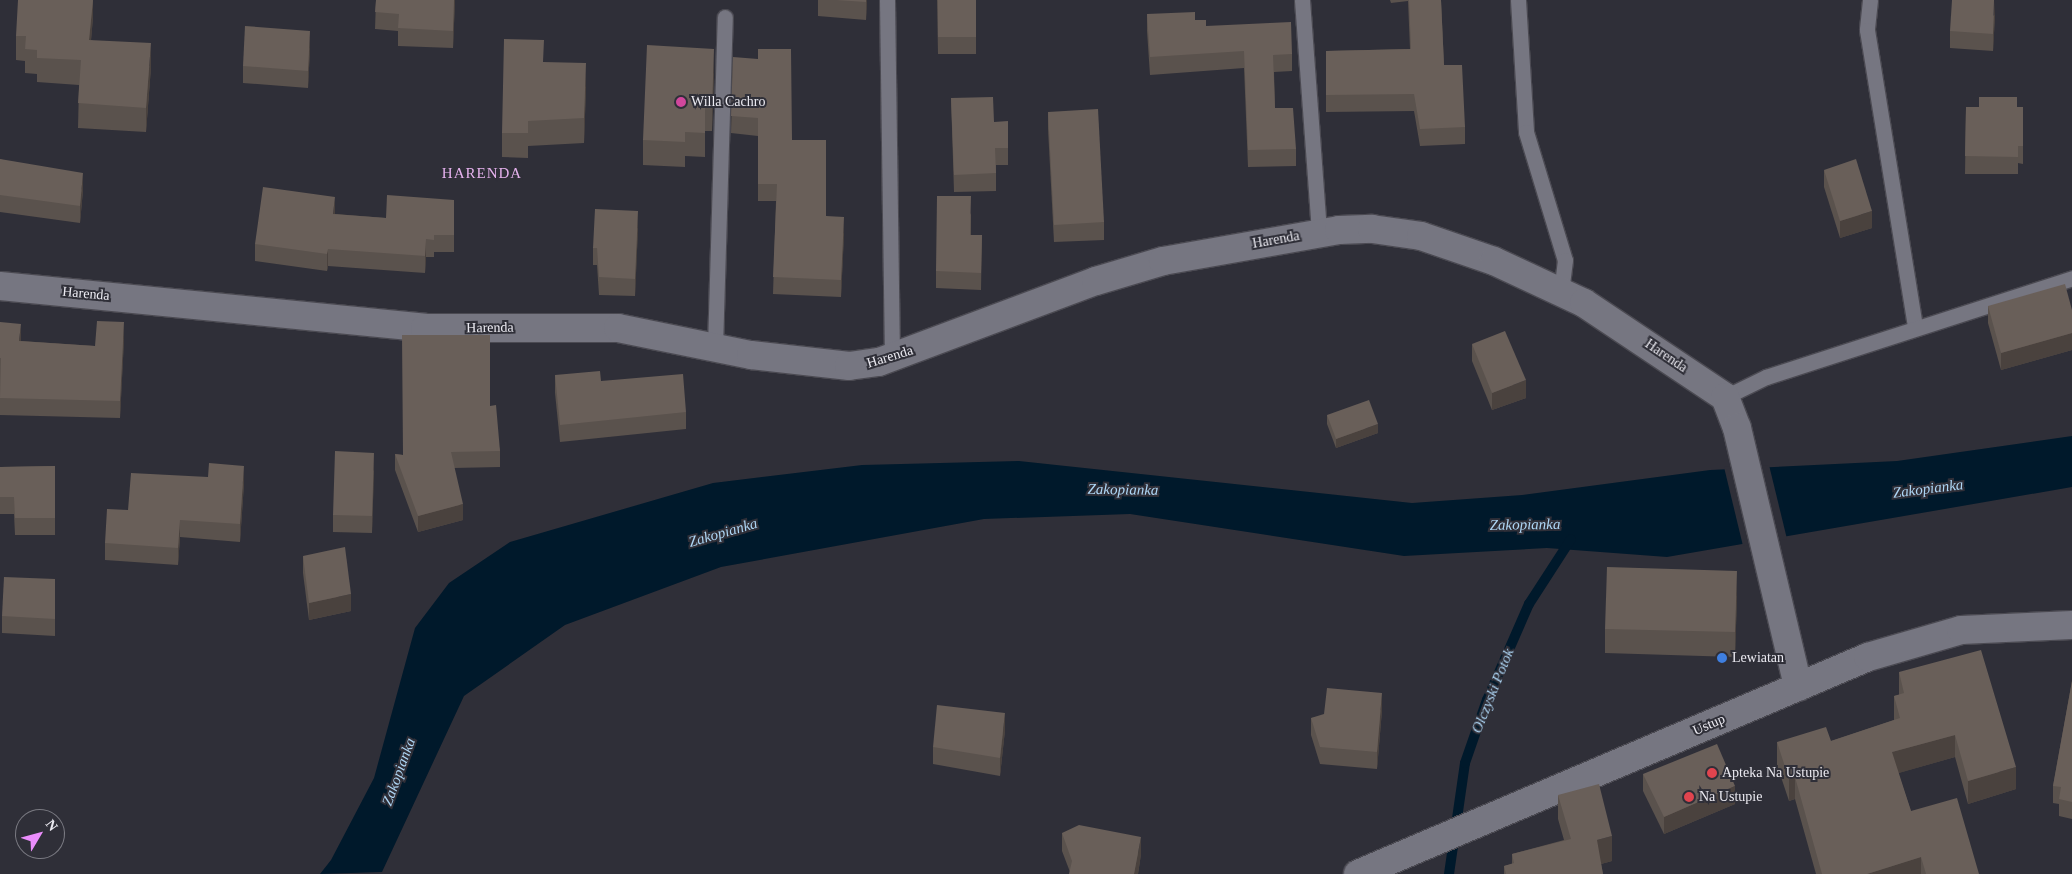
<!DOCTYPE html>
<html>
<head>
<meta charset="utf-8">
<style>
	body { margin:0 }
	#map { position:relative; width:2072px; height:874px; overflow:hidden; background:#2f2f38; font-family:"Times New Roman",serif }
	div>[style] { position:absolute }
	.water>* { inset:0; background:#00192b }
	.pier>* { inset:0; background:#2f2f38 }
	.stream>* { height:10px; margin:-5px; padding:0 5px; transform-origin:5px; border-radius:5px; background:#00192b }
	.roads { filter:drop-shadow(1px 0 #4b4a52) drop-shadow(-1px 0 #4b4a52) drop-shadow(0 1px #4b4a52) drop-shadow(0 -1px #4b4a52) }
	.service>* { height:15px; margin:-7.5px; padding:0 7.5px; transform-origin:7.5px; border-radius:7.5px; background:#767681 }
	.minor>* { height:28px; margin:-14px; padding:0 14px; transform-origin:14px; border-radius:14px; background:#767681 }
	.wall>* { inset:0; background:#5a524d }
	.shaded-wall>* { inset:0; background:#4a423e }
	.building>* { inset:0; background:#695f59 }
	.dots>* { width:14px; height:14px; translate:-50% -50%; box-sizing:border-box; border:2px solid #2f2f38; border-radius:50% }
	span { translate:-50% -50%; white-space:nowrap; text-align:center; line-height:1.15; -webkit-text-stroke:4px #2f2f38; paint-order:stroke }
	.poi-label { font-size:14px; color:#ebeaf1 }
	.left { translate:0 -50%; text-align:left }
	.street-label { font-size:14px; color:#ebeaf1 }
	.neighbourhood-label { font-size:15px; color:#e6b2ee; letter-spacing:1px }
	.water-label { font-size:15px; color:#aed6f5; font-style:italic }
	.north { position:absolute; left:15px; top:809px; width:50px; height:50px; box-sizing:border-box; background:#2f2f38; border:1px solid #7a7a82; border-radius:50%; rotate:53deg; font-size:14px; font-weight:700; line-height:20px; text-align:center; color:#ebeaf1 }
	.north::after { content:''; display:block; margin:auto; width:18px; height:22px; background:#eb8dfc; clip-path:polygon(50% 0,100% 100%,50% 72%,0 100%) }
</style>
</head>
<body>
<div id="map">
	<div class="water">
		<div style="clip-path:polygon(2072px 436px,2072px 487px,1667px 557px,1547px 548px,1404px 556px,1130px 514px,984px 519px,721px 567px,565px 625px,464px 696px,382px 872px,320px 874px,331px 860px,374px 778px,415px 628px,449px 583px,510px 542px,713px 483px,862px 465px,1019px 461px,1412px 503px,1522px 495px,1710px 470px,1897px 461px)"></div>
	</div>
	<div class="pier">
		<div style="clip-path:polygon(1769px 465px,1787px 539px,1743px 546px,1724px 467px)"></div>
	</div>
	<div class="stream">
		<div style="left:1449px;top:874px;width:112px;rotate:-81.8deg"></div>
		<div style="left:1465px;top:763px;width:67px;rotate:-70.8deg"></div>
		<div style="left:1487px;top:700px;width:105px;rotate:-66.4deg"></div>
		<div style="left:1529px;top:604px;width:77px;rotate:-57.1deg"></div>
	</div>
	<div class="roads">
		<div class="service">
			<div style="left:887px;top:0;width:357px;rotate:89.2deg"></div>
			<div style="left:1302px;top:0;width:234px;rotate:85.8deg"></div>
			<div style="left:1518px;top:0;width:132px;rotate:86.5deg"></div>
			<div style="left:1526px;top:132px;width:134px;rotate:73.1deg"></div>
			<div style="left:1565px;top:260px;width:32px;rotate:97deg"></div>
			<div style="left:1870px;top:0;width:30px;rotate:96deg"></div>
			<div style="left:1867px;top:30px;width:301px;rotate:80.8deg"></div>
			<div style="left:715px;top:347px;width:330px;rotate:-88.3deg"></div>
			<div style="left:1725px;top:397px;width:46px;rotate:-26deg"></div>
			<div style="left:1766px;top:377px;width:322px;rotate:-17.9deg"></div>
		</div>
		<div class="minor">
			<div style="left:0;top:286px;width:427px;rotate:5.6deg"></div>
			<div style="left:425px;top:328px;width:193px"></div>
			<div style="left:618px;top:328px;width:136px;rotate:11.5deg"></div>
			<div style="left:751px;top:355px;width:99px;rotate:6.4deg"></div>
			<div style="left:849px;top:366px;width:30px;rotate:-8deg"></div>
			<div style="left:879px;top:362px;width:232px;rotate:-20.5deg"></div>
			<div style="left:1096px;top:281px;width:70px;rotate:-16.6deg"></div>
			<div style="left:1163px;top:261px;width:179px;rotate:-10deg"></div>
			<div style="left:1339px;top:230px;width:33px;rotate:-2deg"></div>
			<div style="left:1372px;top:229px;width:49px;rotate:8.1deg"></div>
			<div style="left:1421px;top:236px;width:77px;rotate:18.9deg"></div>
			<div style="left:1494px;top:261px;width:99px;rotate:25deg"></div>
			<div style="left:1584px;top:303px;width:169px;rotate:33.7deg"></div>
			<div style="left:1725px;top:397px;width:33px;rotate:69deg"></div>
			<div style="left:1737px;top:428px;width:266px;rotate:76.7deg"></div>
			<div style="left:1358px;top:874px;width:554px;rotate:-23.05deg"></div>
			<div style="left:1868px;top:657px;width:97px;rotate:-16.2deg"></div>
			<div style="left:1961px;top:630px;width:111px;rotate:-2.6deg"></div>
		</div>
	</div>
	<div class="wall">
		<div style="clip-path:polygon(93px 0,93px 17px,91px 40px,151px 67px,146px 132px,78px 128px,79px 85px,37px 82px,37px 74px,25px 73px,25px 61px,16px 60px,16px 36px)"></div>
		<div style="clip-path:polygon(376px 0,455px 0,453px 48px,398px 46px,398px 31px,375px 29px)"></div>
		<div style="clip-path:polygon(818px 0,867px 0,866px 20px,818px 16px)"></div>
		<div style="clip-path:polygon(937px 0,976px 0,976px 54px,938px 54px)"></div>
		<div style="clip-path:polygon(1390px 0,1442px 0,1441px 0,1444px 65px,1465px 127px,1465px 144px,1420px 146px,1414px 111px,1326px 112px,1326px 51px,1410px 49px,1408px 1px,1391px 3px)"></div>
		<div style="clip-path:polygon(1147px 14px,1195px 20px,1206px 26px,1292px 54px,1292px 71px,1274px 72px,1275px 108px,1296px 149px,1296px 166px,1248px 167px,1244px 68px,1150px 75px,1147px 31px)"></div>
		<div style="clip-path:polygon(1995px 15px,1993px 51px,1950px 48px,1950px 31px)"></div>
		<div style="clip-path:polygon(310px 48px,308px 88px,243px 83px,243px 66px)"></div>
		<div style="clip-path:polygon(733px 57px,792px 140px,826px 216px,844px 234px,841px 297px,773px 294px,776px 201px,758px 201px,758px 136px,731px 133px)"></div>
		<div style="clip-path:polygon(544px 62px,586px 87px,584px 143px,528px 146px,528px 158px,502px 157px,502px 133px)"></div>
		<div style="clip-path:polygon(714px 73px,712px 131px,705px 131px,705px 157px,685px 156px,685px 167px,643px 165px,643px 140px)"></div>
		<div style="clip-path:polygon(951px 98px,994px 122px,1008px 138px,1008px 165px,996px 165px,996px 191px,954px 192px)"></div>
		<div style="clip-path:polygon(1966px 107px,2023px 107px,2023px 164px,2018px 163px,2018px 174px,1965px 174px)"></div>
		<div style="clip-path:polygon(1048px 112px,1104px 222px,1104px 240px,1054px 242px,1048px 129px)"></div>
		<div style="clip-path:polygon(0 159px,83px 190px,80px 223px,0 212px)"></div>
		<div style="clip-path:polygon(1824px 170px,1872px 228px,1840px 238px,1824px 187px)"></div>
		<div style="clip-path:polygon(454px 200px,454px 252px,434px 252px,434px 257px,426px 257px,425px 273px,328px 266px,327px 271px,255px 261px,255px 244px,335px 214px,386px 218px)"></div>
		<div style="clip-path:polygon(971px 213px,971px 235px,982px 235px,981px 290px,936px 288px,936px 271px)"></div>
		<div style="clip-path:polygon(638px 228px,635px 296px,599px 295px,597px 265px,593px 265px,593px 248px)"></div>
		<div style="clip-path:polygon(1988px 306px,2072px 310px,2072px 350px,2001px 370px,1988px 323px)"></div>
		<div style="clip-path:polygon(0 322px,21px 341px,95px 346px,124px 339px,120px 418px,0 415px)"></div>
		<div style="clip-path:polygon(1472px 344px,1526px 398px,1492px 410px,1472px 361px)"></div>
		<div style="clip-path:polygon(555px 375px,601px 381px,686px 412px,686px 429px,560px 442px,555px 393px)"></div>
		<div style="clip-path:polygon(490px 406px,500px 451px,500px 467px,454px 468px,463px 520px,418px 532px,395px 470px,395px 454px,403px 455px)"></div>
		<div style="clip-path:polygon(1327px 415px,1378px 433px,1336px 448px,1327px 424px)"></div>
		<div style="clip-path:polygon(55px 466px,55px 535px,15px 535px,14px 514px,0 514px,0 467px)"></div>
		<div style="clip-path:polygon(374px 470px,372px 533px,333px 532px,333px 515px)"></div>
		<div style="clip-path:polygon(244px 483px,240px 542px,180px 537px,178px 565px,105px 560px,105px 543px,128px 510px)"></div>
		<div style="clip-path:polygon(303px 556px,351px 611px,309px 620px,303px 573px)"></div>
		<div style="clip-path:polygon(55px 579px,55px 636px,2px 633px,2px 616px)"></div>
		<div style="clip-path:polygon(1737px 596px,1735px 657px,1605px 653px,1605px 629px)"></div>
		<div style="clip-path:polygon(1899px 672px,2016px 789px,1968px 804px,1955px 757px,1898px 773px,1911px 811px,1979px 874px,1816px 874px,1795px 799px,1789px 801px,1777px 765px,1777px 742px,1831px 741px,1894px 720px,1894px 696px,1899px 695px)"></div>
		<div style="clip-path:polygon(2072px 681px,2072px 819px,2059px 816px,2059px 804px,2053px 803px,2053px 786px)"></div>
		<div style="clip-path:polygon(1382px 710px,1377px 769px,1320px 764px,1311px 735px,1311px 718px)"></div>
		<div style="clip-path:polygon(1005px 730px,1000px 776px,933px 764px,933px 747px)"></div>
		<div style="clip-path:polygon(1643px 774px,1735px 804px,1664px 834px,1643px 791px)"></div>
		<div style="clip-path:polygon(1558px 795px,1612px 861px,1601px 864px,1603px 874px,1504px 874px,1504px 866px,1512px 864px,1512px 854px,1564px 840px,1558px 819px)"></div>
		<div style="clip-path:polygon(1062px 833px,1141px 854px,1138px 874px,1069px 874px,1070px 872px,1062px 851px)"></div>
	</div>
	<div class="shaded-wall">
		<div style="clip-path:polygon(93px 0,93px 17px,89px 64px,89px 40px)"></div>
		<div style="clip-path:polygon(454px 0,455px 0,453px 48px,453px 31px)"></div>
		<div style="clip-path:polygon(866px 0,867px 0,866px 20px)"></div>
		<div style="clip-path:polygon(1995px 0,1995px 15px,1993px 51px,1993px 34px)"></div>
		<div style="clip-path:polygon(310px 31px,310px 48px,308px 88px,308px 71px)"></div>
		<div style="clip-path:polygon(151px 43px,151px 67px,146px 132px,146px 108px)"></div>
		<div style="clip-path:polygon(714px 49px,714px 73px,712px 131px,712px 107px)"></div>
		<div style="clip-path:polygon(586px 63px,586px 87px,584px 143px,584px 118px)"></div>
		<div style="clip-path:polygon(83px 173px,83px 190px,80px 223px,80px 206px)"></div>
		<div style="clip-path:polygon(335px 197px,335px 214px,333px 214px)"></div>
		<div style="clip-path:polygon(638px 211px,638px 228px,635px 296px,635px 279px)"></div>
		<div style="clip-path:polygon(1872px 211px,1872px 228px,1840px 238px,1840px 221px)"></div>
		<div style="clip-path:polygon(844px 217px,844px 234px,841px 297px,841px 280px)"></div>
		<div style="clip-path:polygon(426px 239px,426px 257px,425px 273px,425px 256px)"></div>
		<div style="clip-path:polygon(328px 249px,328px 266px,327px 271px,327px 254px)"></div>
		<div style="clip-path:polygon(124px 322px,124px 339px,120px 418px,120px 401px)"></div>
		<div style="clip-path:polygon(21px 324px,21px 341px,19px 341px)"></div>
		<div style="clip-path:polygon(2072px 333px,2072px 350px,2001px 370px,2001px 353px)"></div>
		<div style="clip-path:polygon(1526px 380px,1526px 398px,1492px 410px,1492px 393px)"></div>
		<div style="clip-path:polygon(1378px 424px,1378px 433px,1336px 448px,1336px 439px)"></div>
		<div style="clip-path:polygon(374px 453px,374px 470px,372px 533px,372px 516px)"></div>
		<div style="clip-path:polygon(244px 466px,244px 483px,240px 542px,240px 524px)"></div>
		<div style="clip-path:polygon(463px 504px,463px 520px,418px 532px,418px 516px)"></div>
		<div style="clip-path:polygon(180px 520px,180px 537px,178px 565px,178px 548px)"></div>
		<div style="clip-path:polygon(1737px 571px,1737px 596px,1735px 657px,1735px 632px)"></div>
		<div style="clip-path:polygon(351px 594px,351px 611px,309px 620px,309px 603px)"></div>
		<div style="clip-path:polygon(1382px 693px,1382px 710px,1377px 769px,1377px 752px)"></div>
		<div style="clip-path:polygon(1005px 713px,1005px 730px,1000px 776px,1000px 758px)"></div>
		<div style="clip-path:polygon(1955px 735px,1955px 757px,1892px 775px,1892px 752px)"></div>
		<div style="clip-path:polygon(2016px 767px,2016px 789px,1968px 804px,1968px 781px)"></div>
		<div style="clip-path:polygon(1795px 777px,1795px 799px,1789px 801px,1789px 779px)"></div>
		<div style="clip-path:polygon(1735px 786px,1735px 804px,1664px 834px,1664px 817px)"></div>
		<div style="clip-path:polygon(1612px 836px,1612px 861px,1597px 865px,1597px 840px)"></div>
		<div style="clip-path:polygon(1141px 837px,1141px 854px,1138px 874px,1134px 874px)"></div>
		<div style="clip-path:polygon(1921px 857px,1921px 874px,1867px 874px)"></div>
	</div>
	<div class="building">
		<div style="clip-path:polygon(18px 0,93px 0,89px 40px,151px 43px,146px 108px,78px 103px,81px 60px,37px 58px,37px 50px,25px 49px,26px 36px,16px 36px)"></div>
		<div style="clip-path:polygon(376px 0,454px 0,453px 31px,398px 28px,399px 14px,375px 12px)"></div>
		<div style="clip-path:polygon(836px 0,866px 0,866px 2px)"></div>
		<div style="clip-path:polygon(938px 0,976px 0,976px 37px,938px 37px)"></div>
		<div style="clip-path:polygon(1409px 0,1441px 0,1444px 65px,1462px 65px,1465px 127px,1420px 129px,1414px 94px,1326px 95px,1326px 51px,1411px 49px)"></div>
		<div style="clip-path:polygon(1952px 0,1994px 0,1993px 34px,1950px 31px)"></div>
		<div style="clip-path:polygon(1195px 12px,1195px 20px,1206px 20px,1206px 26px,1291px 22px,1292px 54px,1273px 55px,1275px 108px,1293px 108px,1296px 149px,1248px 150px,1244px 51px,1150px 57px,1147px 14px)"></div>
		<div style="clip-path:polygon(245px 26px,310px 31px,308px 71px,243px 66px)"></div>
		<div style="clip-path:polygon(504px 39px,544px 40px,543px 62px,586px 63px,584px 118px,528px 121px,528px 133px,502px 133px)"></div>
		<div style="clip-path:polygon(647px 45px,714px 49px,712px 107px,705px 106px,705px 133px,685px 132px,685px 142px,643px 140px)"></div>
		<div style="clip-path:polygon(758px 49px,791px 49px,792px 140px,826px 140px,826px 216px,844px 217px,841px 280px,773px 277px,777px 184px,758px 184px,758px 118px,731px 116px,733px 57px,758px 59px)"></div>
		<div style="clip-path:polygon(993px 97px,994px 122px,1008px 121px,1008px 148px,995px 148px,996px 173px,954px 175px,951px 98px)"></div>
		<div style="clip-path:polygon(1979px 97px,2017px 97px,2017px 107px,2023px 107px,2023px 146px,2018px 146px,2018px 157px,1965px 156px,1966px 107px,1979px 107px)"></div>
		<div style="clip-path:polygon(1098px 109px,1104px 222px,1054px 225px,1048px 112px)"></div>
		<div style="clip-path:polygon(0 159px,83px 173px,80px 206px,0 195px,0 197px)"></div>
		<div style="clip-path:polygon(1856px 159px,1872px 211px,1840px 221px,1824px 170px)"></div>
		<div style="clip-path:polygon(263px 187px,335px 197px,333px 214px,386px 218px,387px 195px,454px 200px,454px 235px,434px 235px,434px 240px,426px 239px,425px 256px,328px 249px,327px 254px,255px 244px)"></div>
		<div style="clip-path:polygon(937px 196px,971px 196px,970px 235px,982px 235px,981px 273px,936px 271px)"></div>
		<div style="clip-path:polygon(595px 209px,638px 211px,635px 279px,599px 277px,597px 248px,593px 248px)"></div>
		<div style="clip-path:polygon(2065px 284px,2072px 310px,2072px 333px,2001px 353px,1988px 306px)"></div>
		<div style="clip-path:polygon(97px 321px,124px 322px,120px 401px,0 398px,1px 358px,0 358px,0 322px,21px 324px,19px 341px,95px 346px)"></div>
		<div style="clip-path:polygon(1505px 331px,1526px 380px,1492px 393px,1472px 344px)"></div>
		<div style="clip-path:polygon(402px 335px,490px 335px,490px 406px,496px 405px,500px 451px,451px 452px,463px 504px,418px 516px,395px 454px,403px 455px)"></div>
		<div style="clip-path:polygon(600px 371px,601px 381px,683px 374px,686px 412px,560px 425px,555px 375px)"></div>
		<div style="clip-path:polygon(1369px 400px,1378px 424px,1336px 439px,1327px 415px)"></div>
		<div style="clip-path:polygon(335px 451px,374px 453px,372px 516px,333px 515px)"></div>
		<div style="clip-path:polygon(209px 463px,244px 466px,240px 524px,180px 520px,178px 548px,105px 543px,107px 509px,128px 510px,131px 473px,208px 477px)"></div>
		<div style="clip-path:polygon(55px 466px,55px 518px,15px 518px,14px 497px,0 497px,0 467px)"></div>
		<div style="clip-path:polygon(345px 547px,351px 594px,309px 603px,303px 556px)"></div>
		<div style="clip-path:polygon(1607px 567px,1737px 571px,1735px 632px,1605px 629px)"></div>
		<div style="clip-path:polygon(4px 577px,55px 579px,55px 619px,2px 616px)"></div>
		<div style="clip-path:polygon(1981px 650px,2016px 767px,1968px 781px,1955px 735px,1892px 752px,1911px 811px,1957px 798px,1979px 874px,1926px 874px,1921px 857px,1867px 874px,1822px 874px,1795px 777px,1789px 779px,1777px 742px,1826px 727px,1831px 741px,1900px 718px,1894px 696px,1904px 693px,1899px 672px)"></div>
		<div style="clip-path:polygon(2072px 681px,2072px 802px,2059px 799px,2061px 787px,2053px 786px)"></div>
		<div style="clip-path:polygon(1327px 688px,1382px 693px,1377px 752px,1320px 747px,1311px 718px,1324px 714px)"></div>
		<div style="clip-path:polygon(937px 705px,1005px 713px,1000px 758px,933px 747px)"></div>
		<div style="clip-path:polygon(1717px 744px,1735px 786px,1664px 817px,1643px 774px)"></div>
		<div style="clip-path:polygon(1599px 784px,1612px 836px,1597px 840px,1603px 874px,1506px 874px,1504px 866px,1514px 863px,1512px 854px,1571px 839px,1558px 795px)"></div>
		<div style="clip-path:polygon(1079px 825px,1141px 837px,1134px 874px,1069px 874px,1072px 861px,1062px 833px)"></div>
	</div>
	<div class="dots">
		<div style="left:681px;top:102px;background:#d1479c"></div>
		<div style="left:1722px;top:658px;background:#3f7fe0"></div>
		<div style="left:1712px;top:773px;background:#e0444e"></div>
		<div style="left:1689px;top:797px;background:#e0444e"></div>
	</div>
	<div class="poi-label">
		<span class="left" style="left:691px;top:102px">Willa Cachro</span>
		<span class="left" style="left:1732px;top:658px">Lewiatan</span>
		<span class="left" style="left:1722px;top:773px">Apteka Na Ustupie</span>
		<span class="left" style="left:1699px;top:797px">Na Ustupie</span>
	</div>
	<div class="street-label">
		<span style="left:1276px;top:240px;rotate:-10deg">Harenda</span>
		<span style="left:86px;top:294px;rotate:5deg">Harenda</span>
		<span style="left:490px;top:328px;rotate:-1deg">Harenda</span>
		<span style="left:1666px;top:356px;rotate:34deg">Harenda</span>
		<span style="left:890px;top:357px;rotate:-17deg">Harenda</span>
		<span style="left:1709px;top:725px;rotate:-23deg">Ustup</span>
	</div>
	<div class="neighbourhood-label">
		<span style="left:482px;top:174px">HARENDA</span>
	</div>
	<div class="water-label">
		<span style="left:1928px;top:489px;rotate:-7deg">Zakopianka</span>
		<span style="left:1123px;top:490px;rotate:1deg">Zakopianka</span>
		<span style="left:1525px;top:525px;rotate:-1deg">Zakopianka</span>
		<span style="left:723px;top:533px;rotate:-16deg">Zakopianka</span>
		<span style="left:1493px;top:691px;rotate:-68deg">Olczyski Potok</span>
		<span style="left:399px;top:772px;rotate:-70deg">Zakopianka</span>
	</div>
	<div class="north">N</div>
</div>
</body>
</html>
